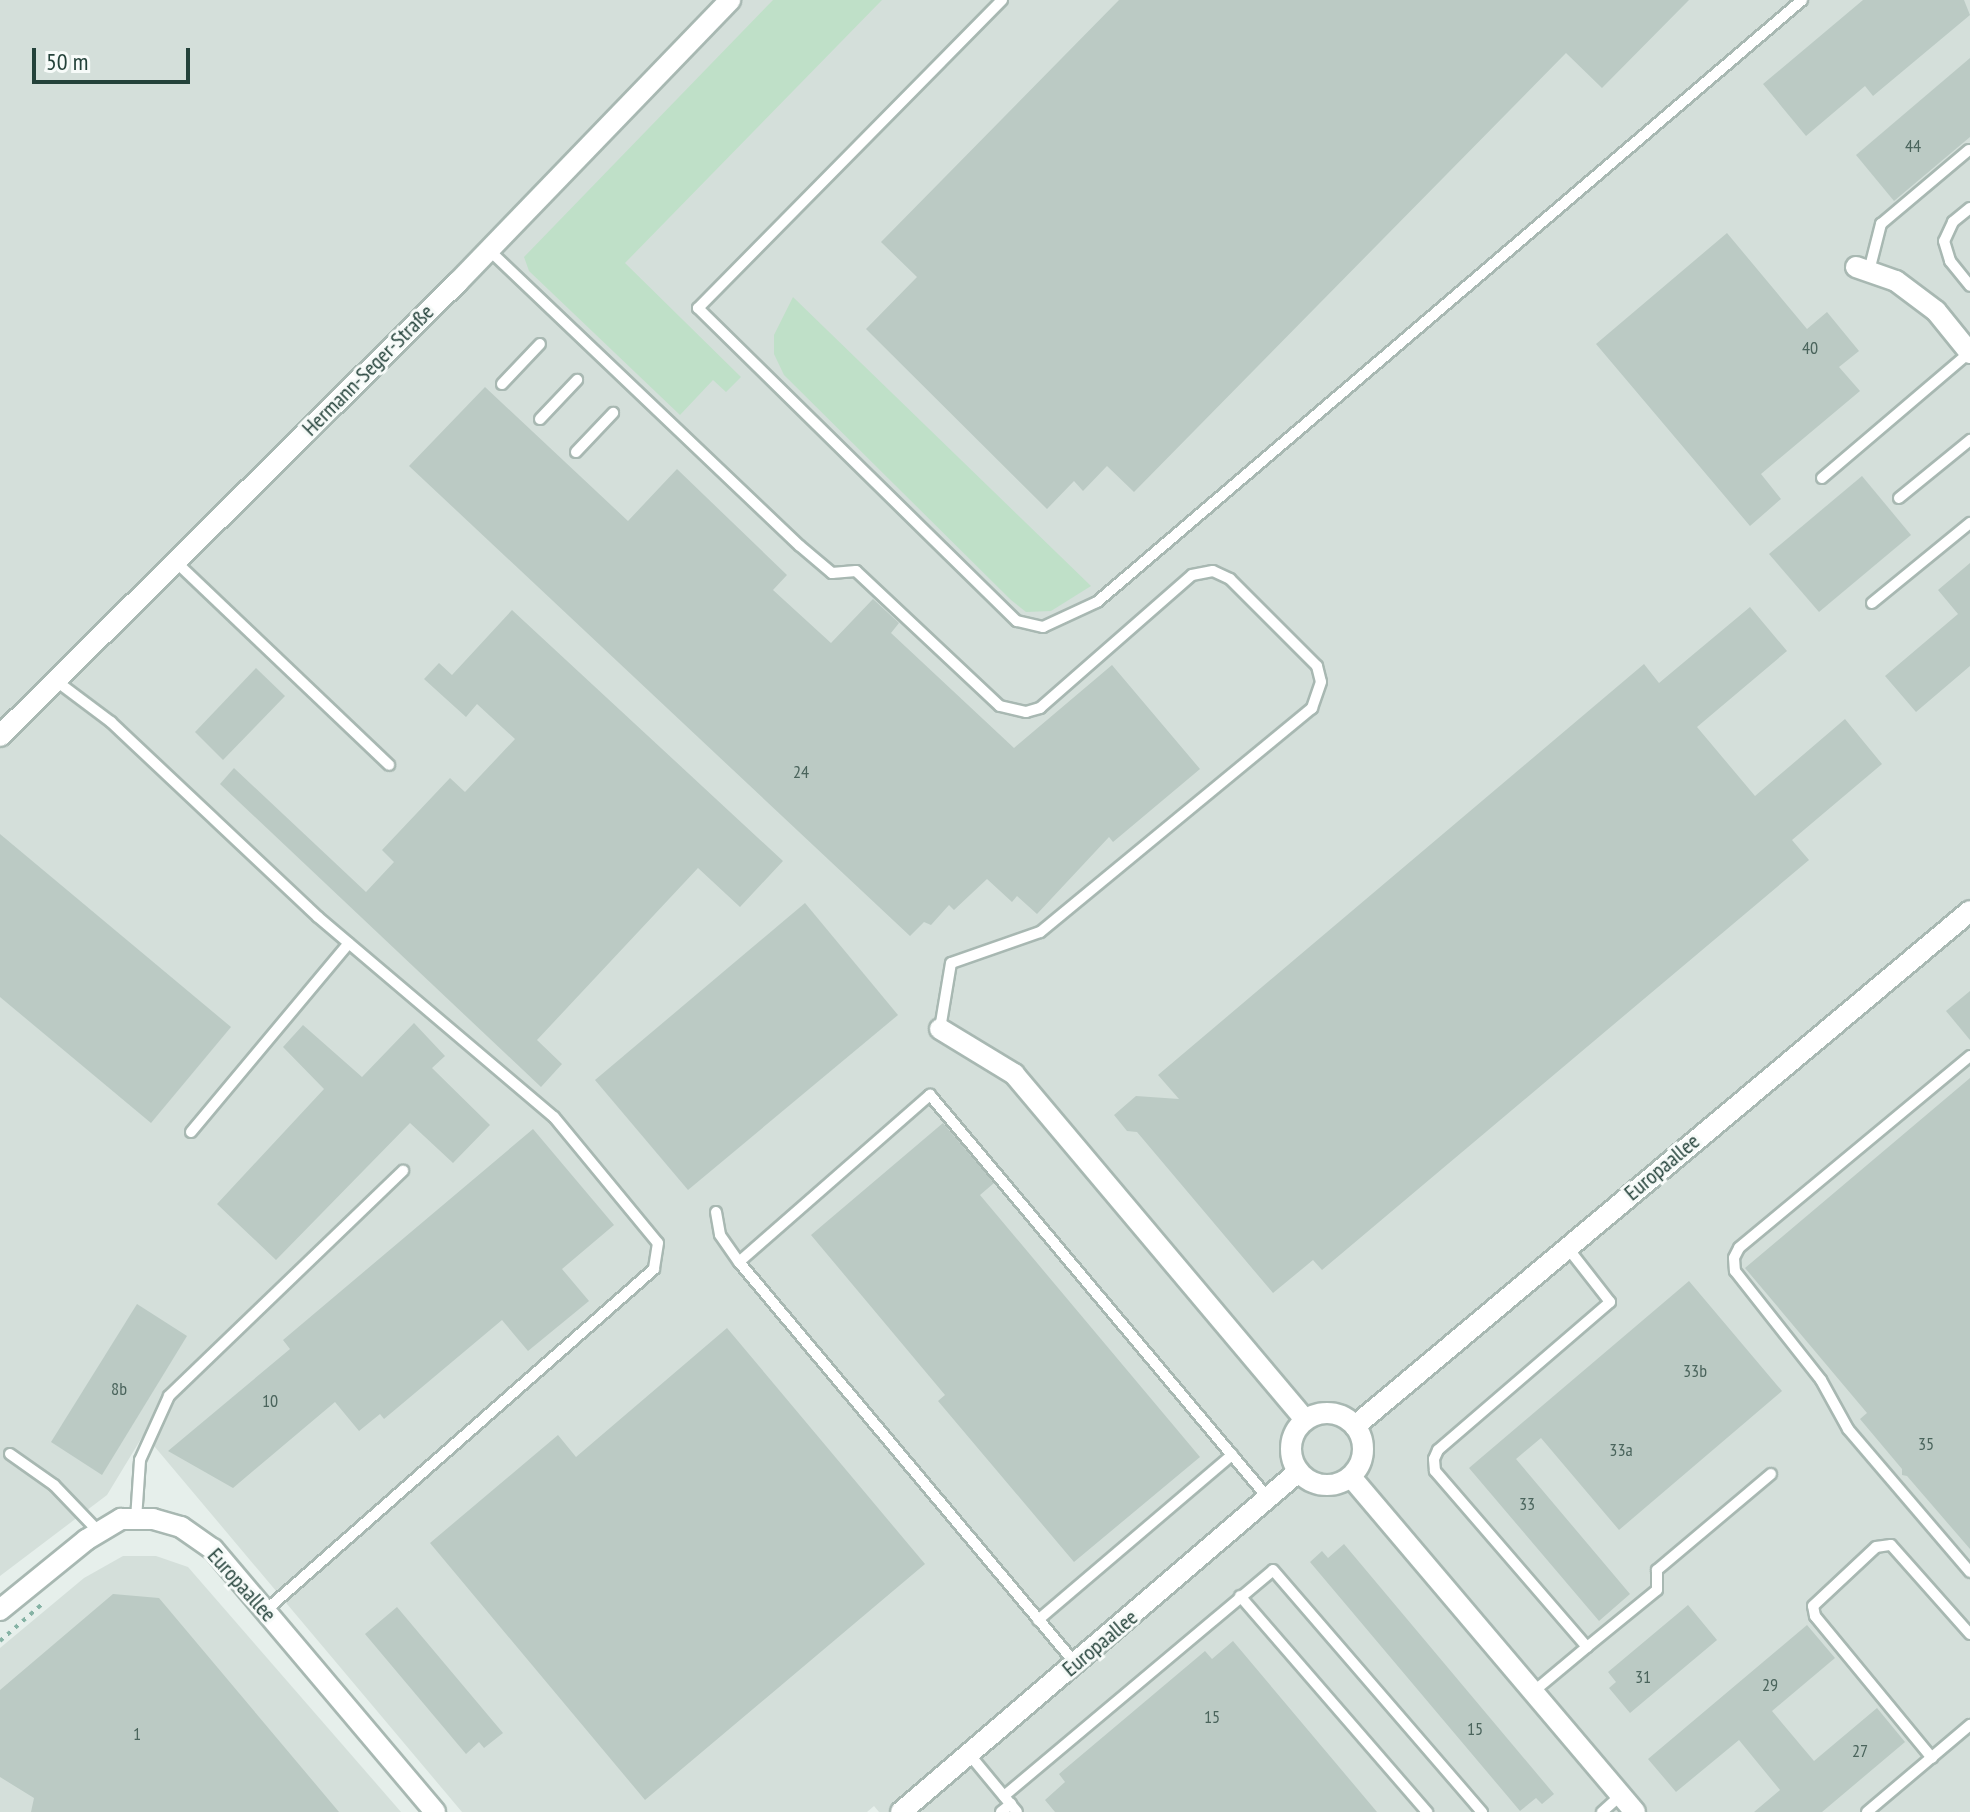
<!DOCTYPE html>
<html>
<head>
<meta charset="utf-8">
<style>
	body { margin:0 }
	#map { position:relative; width:1970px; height:1812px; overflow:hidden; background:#e6efeb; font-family:"PT Sans Narrow",sans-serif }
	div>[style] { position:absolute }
	.built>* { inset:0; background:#d4dfda }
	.green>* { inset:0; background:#bfe0c8 }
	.building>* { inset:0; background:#bbcac4 }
	.path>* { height:4px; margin-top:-2px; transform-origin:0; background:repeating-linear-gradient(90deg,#86b3a5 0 4px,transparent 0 10px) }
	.roads { filter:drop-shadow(2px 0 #a8b8b2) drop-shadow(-2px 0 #a8b8b2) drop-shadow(0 2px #a8b8b2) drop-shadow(0 -2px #a8b8b2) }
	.lane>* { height:10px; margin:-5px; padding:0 5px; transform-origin:5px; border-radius:5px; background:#fff }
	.street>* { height:20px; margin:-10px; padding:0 10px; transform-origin:10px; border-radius:10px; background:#fff }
	.street>.ring { margin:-10px; padding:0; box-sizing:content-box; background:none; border:20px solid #fff; border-radius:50% }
	span { translate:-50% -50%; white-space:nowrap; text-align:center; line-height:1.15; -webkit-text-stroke:6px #f7fbf9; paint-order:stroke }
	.number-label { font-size:18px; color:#4a645c }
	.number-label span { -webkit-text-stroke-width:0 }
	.street-label { font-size:22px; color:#24423a }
	.scale { position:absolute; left:32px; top:48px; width:158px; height:36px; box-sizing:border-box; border:4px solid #24423a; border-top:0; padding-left:10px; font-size:24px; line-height:28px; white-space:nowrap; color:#24423a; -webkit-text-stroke:6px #f7fbf9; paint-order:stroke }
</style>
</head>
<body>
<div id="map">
	<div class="built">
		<div style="clip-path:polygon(0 0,1970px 0,1970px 1812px,879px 1812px,874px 1806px,867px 1812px,462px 1812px,144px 1434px,107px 1495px,0 1576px)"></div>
		<div style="clip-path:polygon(123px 1556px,156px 1556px,188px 1567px,401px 1812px,0 1812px,0 1648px,84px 1578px)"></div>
	</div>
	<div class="green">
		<div style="clip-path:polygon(773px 0,882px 0,625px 263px,741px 377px,726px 392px,713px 380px,680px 415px,529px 271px,524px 257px)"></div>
		<div style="clip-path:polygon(793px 297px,1091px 586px,1051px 611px,1026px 612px,1011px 600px,784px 375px,774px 354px,774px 335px)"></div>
	</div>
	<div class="building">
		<div style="clip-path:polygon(1119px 0,1689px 0,1602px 88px,1566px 53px,1134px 492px,1107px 466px,1083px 491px,1074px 481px,1047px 509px,866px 329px,917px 277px,881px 242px)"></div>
		<div style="clip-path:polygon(1863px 0,1964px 0,1970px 15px,1873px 96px,1865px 86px,1806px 136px,1763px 84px)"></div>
		<div style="clip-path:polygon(1970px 58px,1970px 137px,1894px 201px,1856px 155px)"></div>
		<div style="clip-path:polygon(1727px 233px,1807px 329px,1827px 312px,1859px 351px,1839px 367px,1860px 391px,1761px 474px,1781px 499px,1750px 526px,1596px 344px)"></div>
		<div style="clip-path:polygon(485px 387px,628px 521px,677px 469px,787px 575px,773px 590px,831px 643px,873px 599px,899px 623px,891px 633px,1014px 748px,1112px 665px,1200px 769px,1113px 842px,1109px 837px,1037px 914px,1017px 896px,1012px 902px,987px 879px,954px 910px,949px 905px,931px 925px,924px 922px,910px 936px,409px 466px)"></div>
		<div style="clip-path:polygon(1862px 476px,1911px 535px,1819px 612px,1769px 554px)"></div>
		<div style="clip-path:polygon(1970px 563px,1970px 666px,1916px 712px,1885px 676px,1958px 614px,1938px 590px)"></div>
		<div style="clip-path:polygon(1750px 607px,1787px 651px,1697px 727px,1755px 796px,1845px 719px,1882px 764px,1792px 840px,1809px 860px,1322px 1270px,1313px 1260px,1273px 1293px,1137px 1132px,1127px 1131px,1114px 1115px,1136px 1096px,1179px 1099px,1158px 1075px,1644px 664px,1659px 683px)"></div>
		<div style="clip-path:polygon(512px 610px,783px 861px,740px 907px,698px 868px,537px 1040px,562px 1064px,541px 1087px,220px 784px,234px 768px,366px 892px,394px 862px,382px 850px,450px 778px,465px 792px,515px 739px,477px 704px,466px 717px,424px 679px,439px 663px,452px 675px)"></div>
		<div style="clip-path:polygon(256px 668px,285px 696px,223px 760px,195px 732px)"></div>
		<div style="clip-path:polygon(0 834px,231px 1027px,151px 1123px,0 997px)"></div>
		<div style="clip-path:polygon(805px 903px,898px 1015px,688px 1190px,595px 1080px)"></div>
		<div style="clip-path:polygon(1970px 991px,1970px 1040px,1946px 1011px)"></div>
		<div style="clip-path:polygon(414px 1023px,445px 1056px,432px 1068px,490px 1125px,453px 1163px,410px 1123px,276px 1260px,217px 1204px,324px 1089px,283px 1047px,303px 1025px,362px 1077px)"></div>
		<div style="clip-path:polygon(1970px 1078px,1970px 1549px,1907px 1476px,1902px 1475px,1902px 1469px,1860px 1419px,1867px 1413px,1745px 1268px)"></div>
		<div style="clip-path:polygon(943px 1123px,994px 1183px,980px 1195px,1200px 1457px,1074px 1562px,938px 1401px,945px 1395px,811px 1235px)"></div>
		<div style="clip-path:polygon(533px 1129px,614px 1225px,562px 1269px,589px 1301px,528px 1351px,502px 1320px,384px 1419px,380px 1414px,359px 1431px,335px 1402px,233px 1488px,168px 1451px,290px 1349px,283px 1340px)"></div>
		<div style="clip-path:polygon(1689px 1281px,1782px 1391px,1619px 1530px,1541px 1438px,1516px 1459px,1630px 1594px,1599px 1621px,1469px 1468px)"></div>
		<div style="clip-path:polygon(137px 1304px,187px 1336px,102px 1475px,51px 1442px)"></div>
		<div style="clip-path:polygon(727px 1328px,925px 1564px,645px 1800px,430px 1543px,558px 1435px,576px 1457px)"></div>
		<div style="clip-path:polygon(1344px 1544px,1554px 1794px,1542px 1804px,1536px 1798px,1520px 1811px,1310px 1562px,1322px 1551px,1328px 1558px)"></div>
		<div style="clip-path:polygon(113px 1594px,159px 1598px,339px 1812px,31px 1812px,34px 1798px,0 1777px,0 1690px)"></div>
		<div style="clip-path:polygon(1688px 1605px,1717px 1640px,1630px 1713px,1609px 1688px,1616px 1682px,1608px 1672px)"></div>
		<div style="clip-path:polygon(397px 1607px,503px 1733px,484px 1748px,479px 1742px,466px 1754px,365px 1634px)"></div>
		<div style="clip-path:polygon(1807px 1625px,1835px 1658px,1772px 1711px,1814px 1761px,1877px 1708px,1905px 1742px,1822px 1812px,1754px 1812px,1780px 1790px,1739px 1740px,1676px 1792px,1648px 1759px)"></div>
		<div style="clip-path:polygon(1233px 1641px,1377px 1812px,1055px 1812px,1045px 1800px,1065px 1782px,1059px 1774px,1205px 1651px,1212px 1659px)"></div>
	</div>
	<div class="path">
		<div style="left:0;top:1641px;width:55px;rotate:-41.3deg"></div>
	</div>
	<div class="roads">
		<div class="lane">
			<div style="left:1002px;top:0;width:433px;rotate:134.6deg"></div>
			<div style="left:698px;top:308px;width:447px;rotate:44.5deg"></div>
			<div style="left:1017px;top:621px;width:27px;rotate:13deg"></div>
			<div style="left:1043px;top:627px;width:60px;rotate:-24.8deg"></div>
			<div style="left:1097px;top:602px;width:927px;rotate:-40.49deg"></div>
			<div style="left:1970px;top:208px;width:22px;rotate:141deg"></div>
			<div style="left:1953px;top:222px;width:21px;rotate:115deg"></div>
			<div style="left:1944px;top:241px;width:21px;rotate:73deg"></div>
			<div style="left:1950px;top:261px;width:32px;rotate:51deg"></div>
			<div style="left:489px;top:250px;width:429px;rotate:43.6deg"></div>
			<div style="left:800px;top:546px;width:42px;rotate:40.2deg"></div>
			<div style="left:832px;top:573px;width:24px;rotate:-5deg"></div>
			<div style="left:856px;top:571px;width:197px;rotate:43.2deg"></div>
			<div style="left:1000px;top:706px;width:27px;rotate:13deg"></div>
			<div style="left:1026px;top:712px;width:15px;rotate:-16deg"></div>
			<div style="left:1040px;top:708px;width:202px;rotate:-41.2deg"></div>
			<div style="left:1192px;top:575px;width:21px;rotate:-11deg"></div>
			<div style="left:1213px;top:571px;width:19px;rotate:25deg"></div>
			<div style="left:1230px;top:579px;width:123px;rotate:45deg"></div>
			<div style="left:1317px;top:666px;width:16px;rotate:76deg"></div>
			<div style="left:1321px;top:682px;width:28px;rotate:109deg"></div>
			<div style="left:1312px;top:708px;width:352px;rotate:140.5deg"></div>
			<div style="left:1040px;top:932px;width:94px;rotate:160.8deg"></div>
			<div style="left:951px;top:963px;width:67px;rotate:99.5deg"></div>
			<div style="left:1869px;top:271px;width:49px;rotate:-75.7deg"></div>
			<div style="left:1881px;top:224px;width:115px;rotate:-40.1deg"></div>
			<div style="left:502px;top:384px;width:55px;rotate:-46.5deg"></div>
			<div style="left:540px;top:419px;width:54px;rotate:-46.5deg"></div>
			<div style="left:576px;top:452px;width:54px;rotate:-46.5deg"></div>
			<div style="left:1822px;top:478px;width:194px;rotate:-40.4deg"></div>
			<div style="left:1899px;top:498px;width:92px;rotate:-39.2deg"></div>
			<div style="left:174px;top:560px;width:297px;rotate:43.6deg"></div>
			<div style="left:1872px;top:603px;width:127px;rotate:-39.2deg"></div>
			<div style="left:55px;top:680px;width:70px;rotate:36.9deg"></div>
			<div style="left:111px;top:722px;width:284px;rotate:43.3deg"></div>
			<div style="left:318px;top:917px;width:309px;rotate:40.3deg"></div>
			<div style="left:554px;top:1117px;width:163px;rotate:50.5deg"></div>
			<div style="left:658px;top:1243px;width:26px;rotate:99deg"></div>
			<div style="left:654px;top:1269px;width:518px;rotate:138.68deg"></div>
			<div style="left:1970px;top:1056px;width:300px;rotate:140.3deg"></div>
			<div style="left:1739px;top:1248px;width:11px;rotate:117deg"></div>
			<div style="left:1734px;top:1258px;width:13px;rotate:86deg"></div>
			<div style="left:1735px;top:1271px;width:139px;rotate:51.7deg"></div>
			<div style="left:1821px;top:1380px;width:56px;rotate:61.1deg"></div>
			<div style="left:1848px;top:1429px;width:188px;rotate:49.5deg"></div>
			<div style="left:191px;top:1132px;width:246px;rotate:-50.1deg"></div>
			<div style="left:716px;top:1212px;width:23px;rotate:80deg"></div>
			<div style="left:720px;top:1235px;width:33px;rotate:55deg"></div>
			<div style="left:10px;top:1454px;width:54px;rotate:35.2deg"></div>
			<div style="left:54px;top:1485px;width:65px;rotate:46.2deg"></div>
			<div style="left:136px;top:1519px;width:59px;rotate:-86.1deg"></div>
			<div style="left:140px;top:1460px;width:70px;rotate:-65.6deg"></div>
			<div style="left:169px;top:1396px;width:325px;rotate:-43.9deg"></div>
			<div style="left:1240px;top:1596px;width:286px;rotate:49.1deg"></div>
			<div style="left:1038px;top:1620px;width:255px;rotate:-40.4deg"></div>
			<div style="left:1587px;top:1647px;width:90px;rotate:-39.2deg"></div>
			<div style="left:1657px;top:1590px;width:20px;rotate:-90deg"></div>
			<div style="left:1657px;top:1570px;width:149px;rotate:-40.1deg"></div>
			<div style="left:1075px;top:1663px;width:523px;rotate:-129.96deg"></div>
			<div style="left:739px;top:1262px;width:254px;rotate:-41.2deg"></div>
			<div style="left:930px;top:1095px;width:526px;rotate:50.01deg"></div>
			<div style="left:1533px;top:1692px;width:70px;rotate:-39.8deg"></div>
			<div style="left:1587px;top:1647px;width:233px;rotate:-130.8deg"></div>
			<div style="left:1435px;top:1471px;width:12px;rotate:-95deg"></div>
			<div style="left:1434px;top:1459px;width:10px;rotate:-66deg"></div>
			<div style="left:1438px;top:1450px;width:227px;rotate:-40.7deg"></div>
			<div style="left:1610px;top:1302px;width:70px;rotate:-128deg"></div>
			<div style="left:969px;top:1754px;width:75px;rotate:50.4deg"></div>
			<div style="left:1932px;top:1758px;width:184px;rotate:-129.5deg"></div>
			<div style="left:1815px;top:1616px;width:10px;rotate:-101deg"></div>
			<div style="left:1813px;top:1606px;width:86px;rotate:-43.1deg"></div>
			<div style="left:1876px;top:1547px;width:15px;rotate:-8deg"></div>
			<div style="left:1891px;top:1545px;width:119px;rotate:48.4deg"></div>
			<div style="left:1004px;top:1796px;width:351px;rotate:-40deg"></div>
			<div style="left:1273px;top:1570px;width:320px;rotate:49.2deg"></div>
			<div style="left:1001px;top:1812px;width:13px;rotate:-39deg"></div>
			<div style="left:1602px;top:1812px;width:25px;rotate:-42deg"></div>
			<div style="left:1867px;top:1812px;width:135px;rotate:-40.2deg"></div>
		</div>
		<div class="street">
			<div style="left:1856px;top:267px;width:42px;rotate:19.3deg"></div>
			<div style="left:1896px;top:281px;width:50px;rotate:36.9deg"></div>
			<div style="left:1936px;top:311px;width:54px;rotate:51deg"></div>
			<div style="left:0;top:736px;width:645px;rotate:-44.75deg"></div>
			<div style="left:458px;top:282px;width:392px;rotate:-46deg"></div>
			<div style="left:940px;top:1029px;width:87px;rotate:31.3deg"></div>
			<div style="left:1014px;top:1074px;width:452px;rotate:49.9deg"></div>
			<div class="ring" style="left:1291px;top:1413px;width:52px;height:52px"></div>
			<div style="left:1355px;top:1426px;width:802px;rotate:-39.94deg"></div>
			<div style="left:1351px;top:1477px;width:439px;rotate:49.7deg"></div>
			<div style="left:0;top:1610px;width:111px;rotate:-39.1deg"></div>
			<div style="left:86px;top:1540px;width:41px;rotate:-31deg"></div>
			<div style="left:121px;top:1519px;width:32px"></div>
			<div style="left:153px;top:1519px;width:29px;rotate:16deg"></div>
			<div style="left:181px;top:1527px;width:39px;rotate:35deg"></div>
			<div style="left:213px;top:1549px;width:344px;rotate:49.8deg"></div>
			<div style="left:901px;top:1812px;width:523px;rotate:-40.58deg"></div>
		</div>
	</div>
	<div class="number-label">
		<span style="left:1913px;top:146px">44</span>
		<span style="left:1810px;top:348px">40</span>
		<span style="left:801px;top:772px">24</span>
		<span style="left:1695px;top:1371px">33b</span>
		<span style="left:119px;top:1389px">8b</span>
		<span style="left:270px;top:1401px">10</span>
		<span style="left:1926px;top:1444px">35</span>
		<span style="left:1621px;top:1450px">33a</span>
		<span style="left:1527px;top:1504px">33</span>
		<span style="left:1643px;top:1677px">31</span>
		<span style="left:1770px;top:1685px">29</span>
		<span style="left:1212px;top:1717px">15</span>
		<span style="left:1475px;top:1729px">15</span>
		<span style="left:137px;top:1734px">1</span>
		<span style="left:1860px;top:1751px">27</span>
	</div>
	<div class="street-label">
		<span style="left:368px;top:370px;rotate:-45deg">Hermann-Seger-Straße</span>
		<span style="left:1662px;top:1167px;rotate:-40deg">Europaallee</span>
		<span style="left:242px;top:1585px;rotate:48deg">Europaallee</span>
		<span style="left:1100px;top:1643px;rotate:-40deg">Europaallee</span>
	</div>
	<div class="scale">50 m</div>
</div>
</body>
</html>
